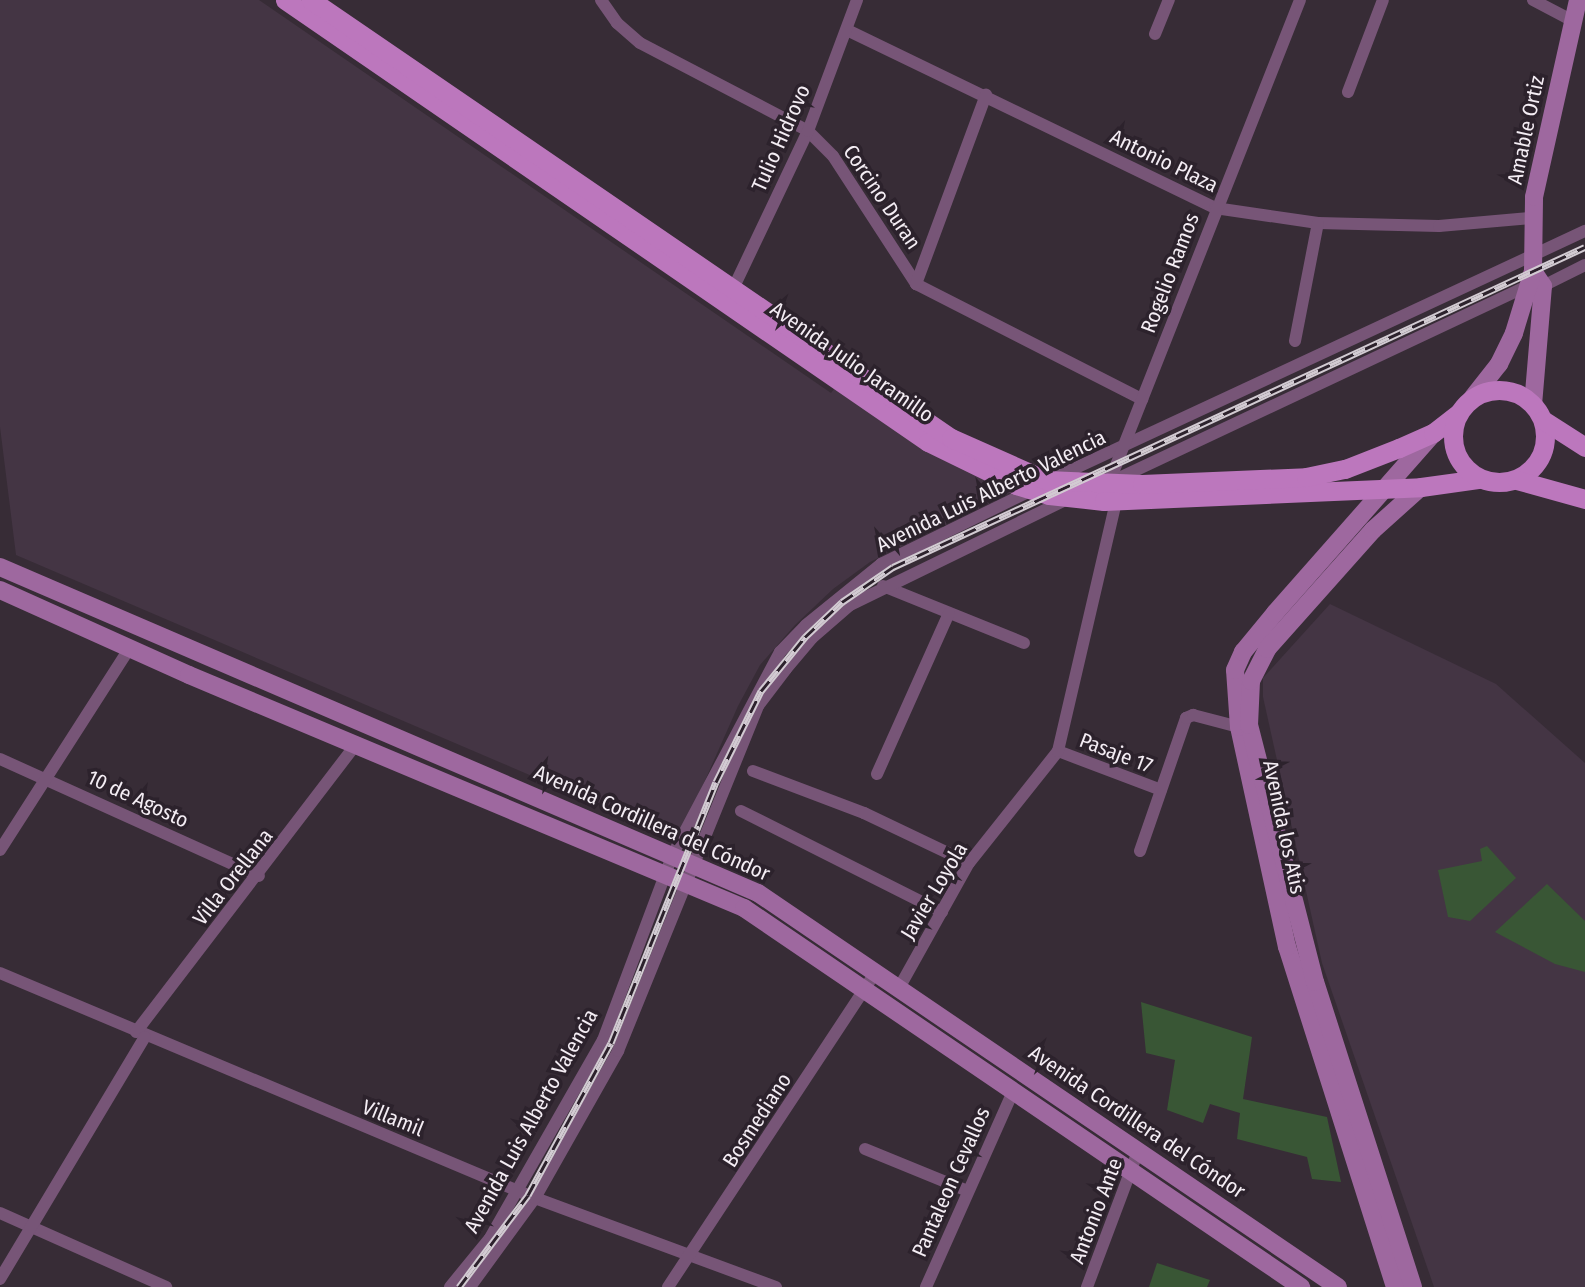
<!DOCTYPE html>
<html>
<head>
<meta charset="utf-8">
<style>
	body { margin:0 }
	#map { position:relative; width:1585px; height:1287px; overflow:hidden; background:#372c36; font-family:"Fira Sans Condensed",sans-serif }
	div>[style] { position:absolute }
	.built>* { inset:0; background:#443544 }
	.green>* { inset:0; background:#395635 }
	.street>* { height:12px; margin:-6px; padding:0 6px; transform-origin:6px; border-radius:6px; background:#757 }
	.secondary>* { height:18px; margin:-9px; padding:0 9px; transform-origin:9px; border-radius:9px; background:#9e689f }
	.primary>* { height:19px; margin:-9.5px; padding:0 9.5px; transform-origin:9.5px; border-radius:9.5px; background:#bc77bd }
	.primary>.ring { margin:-9.5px; padding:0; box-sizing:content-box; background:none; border:19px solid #bc77bd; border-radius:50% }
	.rail>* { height:7px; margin-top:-3.5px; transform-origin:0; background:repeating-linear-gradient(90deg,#2c222c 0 13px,#d2cbd2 0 26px); box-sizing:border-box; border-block:2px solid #d2cbd2 }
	span { translate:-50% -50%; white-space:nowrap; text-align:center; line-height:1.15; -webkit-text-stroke:7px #2c222c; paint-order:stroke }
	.street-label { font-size:21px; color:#f4edf4 }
</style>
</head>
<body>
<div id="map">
	<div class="built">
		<div style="clip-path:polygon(0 0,259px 0,831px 393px,840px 381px,1016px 485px,1007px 495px,870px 562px,833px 589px,795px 625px,760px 665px,738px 706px,679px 839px,16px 555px,0 427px)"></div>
		<div style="clip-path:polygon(1330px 604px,1496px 684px,1585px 763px,1585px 1287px,1434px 1287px,1322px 963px,1263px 697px,1263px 678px)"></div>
	</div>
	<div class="green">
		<div style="clip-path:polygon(1487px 846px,1516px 878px,1470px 921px,1448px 917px,1438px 870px,1482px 861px,1480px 849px)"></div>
		<div style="clip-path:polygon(1547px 884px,1585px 921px,1585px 972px,1555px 964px,1495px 932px)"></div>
		<div style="clip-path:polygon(1141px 1002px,1252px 1037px,1243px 1099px,1327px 1117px,1341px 1182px,1312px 1179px,1307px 1157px,1237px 1139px,1240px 1113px,1210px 1104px,1203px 1123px,1167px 1110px,1175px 1060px,1146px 1053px)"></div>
		<div style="clip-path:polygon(1157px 1263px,1210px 1280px,1207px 1287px,1149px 1287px)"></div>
	</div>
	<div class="street">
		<div style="left:601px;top:0;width:28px;rotate:55deg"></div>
		<div style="left:617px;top:23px;width:30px;rotate:41deg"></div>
		<div style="left:640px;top:43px;width:190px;rotate:27.6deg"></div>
		<div style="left:808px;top:131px;width:35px;rotate:45deg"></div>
		<div style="left:833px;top:156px;width:153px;rotate:57deg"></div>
		<div style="left:916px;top:284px;width:254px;rotate:27deg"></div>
		<div style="left:1533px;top:0;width:45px;rotate:27.7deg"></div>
		<div style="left:847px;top:30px;width:409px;rotate:25.8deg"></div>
		<div style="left:1215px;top:208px;width:104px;rotate:8.3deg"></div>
		<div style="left:1318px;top:223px;width:121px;rotate:1.4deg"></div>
		<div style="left:1439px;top:226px;width:92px;rotate:-5deg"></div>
		<div style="left:1155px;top:34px;width:37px;rotate:-68deg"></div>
		<div style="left:1348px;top:92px;width:98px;rotate:-69.2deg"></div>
		<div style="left:916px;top:284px;width:202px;rotate:-69.7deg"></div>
		<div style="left:733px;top:289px;width:175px;rotate:-64.6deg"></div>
		<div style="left:808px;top:131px;width:140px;rotate:-69.5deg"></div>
		<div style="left:1295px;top:341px;width:120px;rotate:-79deg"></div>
		<div style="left:1054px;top:478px;width:586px;rotate:-24.95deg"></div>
		<div style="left:1115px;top:480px;width:453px;rotate:-25.2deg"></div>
		<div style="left:1525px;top:287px;width:18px;rotate:-3deg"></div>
		<div style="left:1543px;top:286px;width:47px;rotate:-26.6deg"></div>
		<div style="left:1109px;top:483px;width:519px;rotate:-68.42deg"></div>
		<div style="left:883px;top:586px;width:152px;rotate:22deg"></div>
		<div style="left:1058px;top:751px;width:110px;rotate:20.7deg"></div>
		<div style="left:0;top:759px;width:284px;rotate:24.3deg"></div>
		<div style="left:753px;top:771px;width:119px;rotate:20.7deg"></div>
		<div style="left:864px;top:813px;width:116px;rotate:25.5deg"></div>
		<div style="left:877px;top:774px;width:176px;rotate:-65.9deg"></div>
		<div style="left:741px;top:811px;width:225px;rotate:26.7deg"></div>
		<div style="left:0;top:850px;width:242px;rotate:-57.3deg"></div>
		<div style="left:1140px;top:851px;width:141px;rotate:-70.9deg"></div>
		<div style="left:1186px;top:718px;width:8px;rotate:-23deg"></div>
		<div style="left:1193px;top:715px;width:48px;rotate:14.6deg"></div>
		<div style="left:0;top:973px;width:580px;rotate:22.81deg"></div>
		<div style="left:535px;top:1198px;width:257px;rotate:20.3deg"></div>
		<div style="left:899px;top:988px;width:143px;rotate:-60.8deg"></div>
		<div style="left:969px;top:863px;width:143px;rotate:-51.5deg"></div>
		<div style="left:1058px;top:751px;width:257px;rotate:-76.9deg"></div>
		<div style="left:136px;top:1032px;width:364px;rotate:-52.6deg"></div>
		<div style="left:865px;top:1149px;width:111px;rotate:22.2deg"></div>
		<div style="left:0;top:1213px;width:182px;rotate:24deg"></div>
		<div style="left:0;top:1279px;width:282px;rotate:-59.1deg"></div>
		<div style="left:450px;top:1287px;width:63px;rotate:-50.8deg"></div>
		<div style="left:490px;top:1238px;width:228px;rotate:-60.3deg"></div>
		<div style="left:603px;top:1040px;width:199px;rotate:-69.4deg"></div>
		<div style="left:673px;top:854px;width:229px;rotate:-62.1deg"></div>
		<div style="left:780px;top:652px;width:37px;rotate:-46deg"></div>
		<div style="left:806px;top:625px;width:97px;rotate:-39.1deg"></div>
		<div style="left:881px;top:564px;width:168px;rotate:-26.1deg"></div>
		<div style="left:470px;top:1287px;width:110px;rotate:-53.9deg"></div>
		<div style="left:535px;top:1198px;width:169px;rotate:-60.5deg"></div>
		<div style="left:618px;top:1051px;width:372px;rotate:-67.9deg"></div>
		<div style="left:758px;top:706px;width:46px;rotate:-52.9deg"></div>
		<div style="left:786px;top:669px;width:40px;rotate:-50deg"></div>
		<div style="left:812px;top:638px;width:50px;rotate:-41deg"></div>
		<div style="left:850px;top:605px;width:244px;rotate:-26deg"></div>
		<div style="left:668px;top:1287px;width:377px;rotate:-56.6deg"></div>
		<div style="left:926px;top:1287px;width:211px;rotate:-66deg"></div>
		<div style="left:1087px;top:1287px;width:147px;rotate:-69.4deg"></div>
	</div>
	<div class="secondary">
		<div style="left:1533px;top:271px;width:18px;rotate:56deg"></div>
		<div style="left:1543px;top:286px;width:119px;rotate:94.8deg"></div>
		<div style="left:1473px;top:397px;width:42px;rotate:-51.8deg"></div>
		<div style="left:1499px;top:364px;width:34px;rotate:-64deg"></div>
		<div style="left:1514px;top:333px;width:65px;rotate:-73deg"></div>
		<div style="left:1533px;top:271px;width:74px;rotate:-89.2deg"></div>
		<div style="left:1534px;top:197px;width:202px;rotate:-77.4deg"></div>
		<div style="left:0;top:567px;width:825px;rotate:23.27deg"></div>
		<div style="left:758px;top:893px;width:701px;rotate:34.19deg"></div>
		<div style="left:0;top:590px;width:207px;rotate:24.2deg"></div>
		<div style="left:189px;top:675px;width:602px;rotate:22.77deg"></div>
		<div style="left:744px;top:908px;width:674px;rotate:34.23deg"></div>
		<div style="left:1395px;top:1287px;width:357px;rotate:-107.6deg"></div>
		<div style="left:1287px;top:947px;width:225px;rotate:-102.3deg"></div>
		<div style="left:1239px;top:727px;width:57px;rotate:-94deg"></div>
		<div style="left:1235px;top:670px;width:20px;rotate:-66deg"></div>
		<div style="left:1243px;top:652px;width:50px;rotate:-50.6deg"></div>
		<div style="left:1275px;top:613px;width:239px;rotate:-48.6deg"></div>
		<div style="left:1413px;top:1287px;width:320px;rotate:-107.8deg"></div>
		<div style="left:1315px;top:982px;width:265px;rotate:-104.4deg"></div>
		<div style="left:1249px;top:725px;width:44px;rotate:-87.4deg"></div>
		<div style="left:1251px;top:681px;width:36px;rotate:-63deg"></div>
		<div style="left:1267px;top:649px;width:159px;rotate:-48.3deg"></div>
		<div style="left:1373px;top:530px;width:64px;rotate:-41.9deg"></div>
	</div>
	<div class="primary">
		<div style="left:285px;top:0;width:780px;rotate:34.5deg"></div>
		<div style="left:928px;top:442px;width:98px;rotate:26deg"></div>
		<div style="left:1016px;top:485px;width:34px;rotate:17deg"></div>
		<div style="left:1049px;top:495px;width:55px;rotate:6.2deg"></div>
		<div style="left:1104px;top:501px;width:317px;rotate:-2.5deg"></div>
		<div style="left:1421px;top:487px;width:59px;rotate:-7.9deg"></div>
		<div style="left:311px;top:0;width:776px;rotate:34.39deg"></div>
		<div style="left:951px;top:438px;width:104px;rotate:23.9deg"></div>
		<div style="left:1046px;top:480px;width:96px;rotate:2.4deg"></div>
		<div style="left:1142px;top:484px;width:164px;rotate:-2.4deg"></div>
		<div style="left:1306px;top:477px;width:40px;rotate:-12deg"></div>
		<div style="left:1345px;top:469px;width:58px;rotate:-21.3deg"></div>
		<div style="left:1399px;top:448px;width:37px;rotate:-24deg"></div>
		<div style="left:1433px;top:433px;width:31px;rotate:-38deg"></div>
		<div class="ring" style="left:1453px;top:390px;width:73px;height:73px"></div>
		<div style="left:1543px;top:420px;width:50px;rotate:32.7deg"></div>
		<div style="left:1517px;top:480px;width:71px;rotate:15.6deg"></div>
	</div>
	<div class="rail">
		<div style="left:459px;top:1287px;width:115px;rotate:-53.1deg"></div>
		<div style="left:528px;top:1195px;width:173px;rotate:-61.4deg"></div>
		<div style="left:611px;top:1043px;width:281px;rotate:-68.1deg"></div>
		<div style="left:716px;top:782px;width:102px;rotate:-63.7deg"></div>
		<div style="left:761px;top:691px;width:70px;rotate:-50.8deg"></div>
		<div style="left:805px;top:637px;width:51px;rotate:-43.4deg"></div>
		<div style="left:842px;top:602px;width:62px;rotate:-34.5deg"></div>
		<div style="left:893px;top:567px;width:762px;rotate:-24.82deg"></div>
	</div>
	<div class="street-label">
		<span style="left:1526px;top:130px;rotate:-78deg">Amable Ortiz</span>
		<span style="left:781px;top:138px;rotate:-66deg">Tulio Hidrovo</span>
		<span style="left:1164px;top:161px;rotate:26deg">Antonio Plaza</span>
		<span style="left:882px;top:197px;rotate:56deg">Corcino Duran</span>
		<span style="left:1170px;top:273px;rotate:-69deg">Rogelio Ramos</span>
		<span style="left:852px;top:362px;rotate:35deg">Avenida Julio Jaramillo</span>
		<span style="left:991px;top:491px;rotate:-26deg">Avenida Luis Alberto Valencia</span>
		<span style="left:1116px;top:753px;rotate:21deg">Pasaje 17</span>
		<span style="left:138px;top:799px;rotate:25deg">10 de Agosto</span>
		<span style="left:652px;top:823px;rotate:24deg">Avenida Cordillera del Cóndor</span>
		<span style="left:1284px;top:827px;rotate:78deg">Avenida los Atis</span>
		<span style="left:233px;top:877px;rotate:-52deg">Villa Orellana</span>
		<span style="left:934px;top:891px;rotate:-59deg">Javier Loyola</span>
		<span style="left:393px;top:1118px;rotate:22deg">Villamil</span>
		<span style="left:757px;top:1120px;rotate:-57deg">Bosmediano</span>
		<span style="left:531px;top:1121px;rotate:-61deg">Avenida Luis Alberto Valencia</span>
		<span style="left:1137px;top:1122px;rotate:34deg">Avenida Cordillera del Cóndor</span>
		<span style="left:951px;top:1182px;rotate:-66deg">Pantaleon Cevallos</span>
		<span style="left:1096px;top:1211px;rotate:-69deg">Antonio Ante</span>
	</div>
</div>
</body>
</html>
